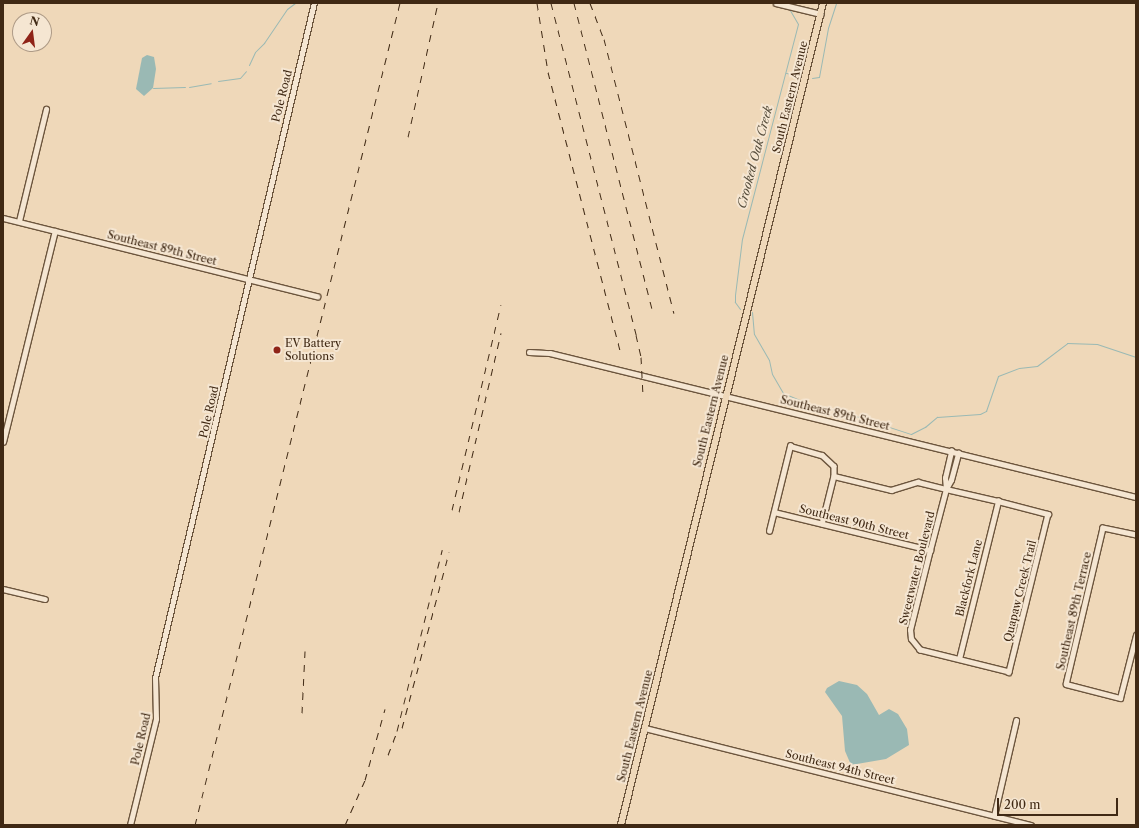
<!DOCTYPE html>
<html>
<head>
<meta charset="utf-8">
<style>
	body { margin:0 }
	#map { position:relative; width:1139px; height:828px; overflow:hidden; background:#efd8b9; font-family:"Libre Caslon Text",serif }
	div>[style] { position:absolute }
	.water>* { inset:0; background:#9ab9b4 }
	.stream>* { height:1px; margin:-0.5px; padding:0 0.5px; transform-origin:0.5px; border-radius:0.5px; background:#9ab9b4 }
	.roads { filter:drop-shadow(1px 0 #6c553d) drop-shadow(-1px 0 #6c553d) drop-shadow(0 1px #6c553d) drop-shadow(0 -1px #6c553d) }
	.minor>* { height:4.5px; margin:-2.25px; padding:0 2.25px; transform-origin:2.25px; border-radius:2.25px; background:#f5e6d2 }
	.major>* { height:5.5px; margin:-2.75px; padding:0 2.75px; transform-origin:2.75px; border-radius:2.75px; background:#efd8b9 }
	.rail>* { height:1px; margin-top:-0.5px; transform-origin:0; background:repeating-linear-gradient(90deg,#402914 0 7px,transparent 0 14px) }
	.dots>* { width:11px; height:11px; translate:-50% -50%; box-sizing:border-box; border:2px solid #f5e6d2; border-radius:50% }
	span { translate:-50% -50%; white-space:nowrap; text-align:center; line-height:1.15; -webkit-text-stroke:4px #f5e6d2; paint-order:stroke }
	.street-label { font-size:11px; color:#402914 }
	.poi-label { font-size:11px; color:#402914 }
	.left { translate:0 -50%; text-align:left }
	.water-label { font-size:12px; color:#564d3c; font-style:italic }
	.frame { position:absolute; inset:0; border:4px solid #402914; pointer-events:none }
	.north { position:absolute; left:12px; top:12px; width:40px; height:40px; box-sizing:border-box; background:#f5e6d2; border:1px solid #ad9a86; border-radius:50%; rotate:14deg; font-size:11px; font-weight:700; line-height:16px; text-align:center; color:#402914 }
	.north::after { content:''; display:block; margin:auto; width:14px; height:18px; background:#8f2418; clip-path:polygon(50% 0,100% 100%,50% 72%,0 100%) }
	.scale { position:absolute; left:997px; top:798px; width:121px; height:18px; box-sizing:border-box; border:2px solid #402914; border-top:0; padding-left:5px; font-size:12px; line-height:14px; white-space:nowrap; color:#402914; -webkit-text-stroke:3px #f5e6d2; paint-order:stroke }
</style>
</head>
<body>
<div id="map">
	<div class="water">
		<div style="clip-path:polygon(147px 55px,154px 57px,156px 69px,153px 88px,144px 96px,136px 89px,142px 58px)"></div>
		<div style="clip-path:polygon(839px 681px,857px 685px,867px 694px,879px 715px,889px 709px,898px 714px,907px 729px,909px 745px,886px 759px,851px 765px,845px 751px,842px 716px,825px 692px,827px 688px)"></div>
	</div>
	<div class="stream">
		<div style="left:249px;top:65px;width:14px;rotate:-65deg"></div>
		<div style="left:255px;top:52px;width:13px;rotate:-45deg"></div>
		<div style="left:264px;top:43px;width:41px;rotate:-55.9deg"></div>
		<div style="left:287px;top:9px;width:10px;rotate:-37deg"></div>
		<div style="left:786px;top:73px;width:12px;rotate:9deg"></div>
		<div style="left:812px;top:78px;width:7px;rotate:-8deg"></div>
		<div style="left:819px;top:77px;width:50px;rotate:-79.6deg"></div>
		<div style="left:828px;top:28px;width:26px;rotate:-72deg"></div>
		<div style="left:218px;top:81px;width:22px;rotate:-8deg"></div>
		<div style="left:240px;top:78px;width:9px;rotate:-49deg"></div>
		<div style="left:189px;top:87px;width:22px;rotate:-10deg"></div>
		<div style="left:153px;top:88px;width:32px;rotate:-2deg"></div>
		<div style="left:740px;top:309px;width:9px;rotate:-126deg"></div>
		<div style="left:735px;top:302px;width:7px;rotate:-90deg"></div>
		<div style="left:735px;top:295px;width:56px;rotate:-82.9deg"></div>
		<div style="left:742px;top:239px;width:222px;rotate:-75.4deg"></div>
		<div style="left:798px;top:24px;width:16px;rotate:-120deg"></div>
		<div style="left:752px;top:312px;width:22px;rotate:85deg"></div>
		<div style="left:754px;top:334px;width:30px;rotate:60deg"></div>
		<div style="left:769px;top:360px;width:14px;rotate:78deg"></div>
		<div style="left:772px;top:374px;width:22px;rotate:60deg"></div>
		<div style="left:783px;top:393px;width:36px;rotate:23deg"></div>
		<div style="left:816px;top:407px;width:21px;rotate:8deg"></div>
		<div style="left:837px;top:410px;width:78px;rotate:18deg"></div>
		<div style="left:911px;top:434px;width:16px;rotate:-27deg"></div>
		<div style="left:925px;top:427px;width:16px;rotate:-40deg"></div>
		<div style="left:937px;top:417px;width:43px;rotate:-4deg"></div>
		<div style="left:980px;top:414px;width:7px;rotate:-27deg"></div>
		<div style="left:986px;top:411px;width:37px;rotate:-71deg"></div>
		<div style="left:998px;top:376px;width:22px;rotate:-21deg"></div>
		<div style="left:1019px;top:368px;width:18px;rotate:-6deg"></div>
		<div style="left:1037px;top:366px;width:38px;rotate:-37deg"></div>
		<div style="left:1067px;top:343px;width:30px;rotate:2deg"></div>
		<div style="left:1097px;top:344px;width:41px;rotate:18.4deg"></div>
	</div>
	<div class="roads">
		<div class="minor">
			<div style="left:776px;top:3px;width:46px;rotate:13.7deg"></div>
			<div style="left:3px;top:218px;width:324px;rotate:14deg"></div>
			<div style="left:19px;top:221px;width:115px;rotate:-76.4deg"></div>
			<div style="left:529px;top:352px;width:21px;rotate:3deg"></div>
			<div style="left:550px;top:353px;width:603px;rotate:13.81deg"></div>
			<div style="left:3px;top:442px;width:217px;rotate:-76.2deg"></div>
			<div style="left:834px;top:476px;width:59px;rotate:13.8deg"></div>
			<div style="left:891px;top:490px;width:28px;rotate:-17deg"></div>
			<div style="left:918px;top:482px;width:29px;rotate:14deg"></div>
			<div style="left:946px;top:489px;width:53px;rotate:13deg"></div>
			<div style="left:998px;top:501px;width:52px;rotate:14.6deg"></div>
			<div style="left:1048px;top:514px;width:163px;rotate:103.9deg"></div>
			<div style="left:1009px;top:672px;width:92px;rotate:-166.1deg"></div>
			<div style="left:920px;top:650px;width:14px;rotate:-129deg"></div>
			<div style="left:911px;top:639px;width:9px;rotate:-96deg"></div>
			<div style="left:910px;top:630px;width:82px;rotate:-76deg"></div>
			<div style="left:930px;top:550px;width:63px;rotate:-75.3deg"></div>
			<div style="left:946px;top:489px;width:10px;rotate:-61deg"></div>
			<div style="left:951px;top:480px;width:28px;rotate:-75deg"></div>
			<div style="left:946px;top:489px;width:11px;rotate:-95deg"></div>
			<div style="left:945px;top:478px;width:28px;rotate:-77deg"></div>
			<div style="left:774px;top:512px;width:161px;rotate:13.7deg"></div>
			<div style="left:769px;top:531px;width:88px;rotate:-76.1deg"></div>
			<div style="left:790px;top:446px;width:33px;rotate:16deg"></div>
			<div style="left:822px;top:455px;width:16px;rotate:43deg"></div>
			<div style="left:834px;top:466px;width:10px;rotate:90deg"></div>
			<div style="left:834px;top:476px;width:49px;rotate:104deg"></div>
			<div style="left:1136px;top:535px;width:34px;rotate:-168deg"></div>
			<div style="left:1103px;top:528px;width:160px;rotate:103.3deg"></div>
			<div style="left:1066px;top:684px;width:56px;rotate:14.5deg"></div>
			<div style="left:1120px;top:698px;width:65px;rotate:-75.7deg"></div>
			<div style="left:3px;top:589px;width:43px;rotate:13.4deg"></div>
			<div style="left:959px;top:659px;width:163px;rotate:-76.1deg"></div>
			<div style="left:645px;top:728px;width:398px;rotate:14.1deg"></div>
			<div style="left:994px;top:816px;width:98px;rotate:-77deg"></div>
			<div style="left:130px;top:825px;width:109px;rotate:-76.2deg"></div>
			<div style="left:156px;top:719px;width:41px;rotate:-91.4deg"></div>
			<div style="left:155px;top:678px;width:693px;rotate:-76.75deg"></div>
		</div>
		<div class="major">
			<div style="left:621px;top:825px;width:846px;rotate:-76.19deg"></div>
		</div>
	</div>
	<div class="rail">
		<div style="left:537px;top:3px;width:70px;rotate:80.9deg"></div>
		<div style="left:548px;top:72px;width:291px;rotate:75.5deg"></div>
		<div style="left:551px;top:3px;width:343px;rotate:75.6deg"></div>
		<div style="left:636px;top:335px;width:23px;rotate:77deg"></div>
		<div style="left:641px;top:357px;width:37px;rotate:87deg"></div>
		<div style="left:574px;top:3px;width:315px;rotate:75.7deg"></div>
		<div style="left:590px;top:3px;width:39px;rotate:69deg"></div>
		<div style="left:604px;top:39px;width:283px;rotate:75.7deg"></div>
		<div style="left:408px;top:137px;width:137px;rotate:-77.4deg"></div>
		<div style="left:452px;top:510px;width:211px;rotate:-76.6deg"></div>
		<div style="left:459px;top:512px;width:184px;rotate:-76.8deg"></div>
		<div style="left:302px;top:713px;width:62px;rotate:-87.2deg"></div>
		<div style="left:402px;top:728px;width:182px;rotate:-75deg"></div>
		<div style="left:388px;top:755px;width:26px;rotate:-69deg"></div>
		<div style="left:397px;top:731px;width:187px;rotate:-76deg"></div>
		<div style="left:195px;top:825px;width:847px;rotate:-76deg"></div>
		<div style="left:345px;top:825px;width:49px;rotate:-66deg"></div>
		<div style="left:365px;top:780px;width:74px;rotate:-74.3deg"></div>
	</div>
	<div class="dots">
		<div style="left:277px;top:350px;background:#8f2418"></div>
	</div>
	<div class="street-label">
		<span style="left:282px;top:96px;rotate:-76deg">Pole Road</span>
		<span style="left:790px;top:97px;rotate:-76deg">South Eastern Avenue</span>
		<span style="left:162px;top:248px;rotate:14deg">Southeast 89th Street</span>
		<span style="left:711px;top:411px;rotate:-76deg">South Eastern Avenue</span>
		<span style="left:209px;top:412px;rotate:-77deg">Pole Road</span>
		<span style="left:835px;top:413px;rotate:14deg">Southeast 89th Street</span>
		<span style="left:854px;top:522px;rotate:14deg">Southeast 90th Street</span>
		<span style="left:917px;top:568px;rotate:-76deg">Sweetwater Boulevard</span>
		<span style="left:969px;top:578px;rotate:-76deg">Blackfork Lane</span>
		<span style="left:1020px;top:591px;rotate:-76deg">Quapaw Creek Trail</span>
		<span style="left:1074px;top:611px;rotate:-77deg">Southeast 89th Terrace</span>
		<span style="left:635px;top:726px;rotate:-76deg">South Eastern Avenue</span>
		<span style="left:141px;top:739px;rotate:-77deg">Pole Road</span>
		<span style="left:840px;top:767px;rotate:14deg">Southeast 94th Street</span>
	</div>
	<div class="poi-label">
		<span class="left" style="left:285px;top:350px">EV Battery<br>Solutions</span>
	</div>
	<div class="water-label">
		<span style="left:755px;top:157px;rotate:-75deg">Crooked Oak Creek</span>
	</div>
	<div class="frame"></div>
	<div class="north">N</div>
	<div class="scale">200 m</div>
</div>
</body>
</html>
